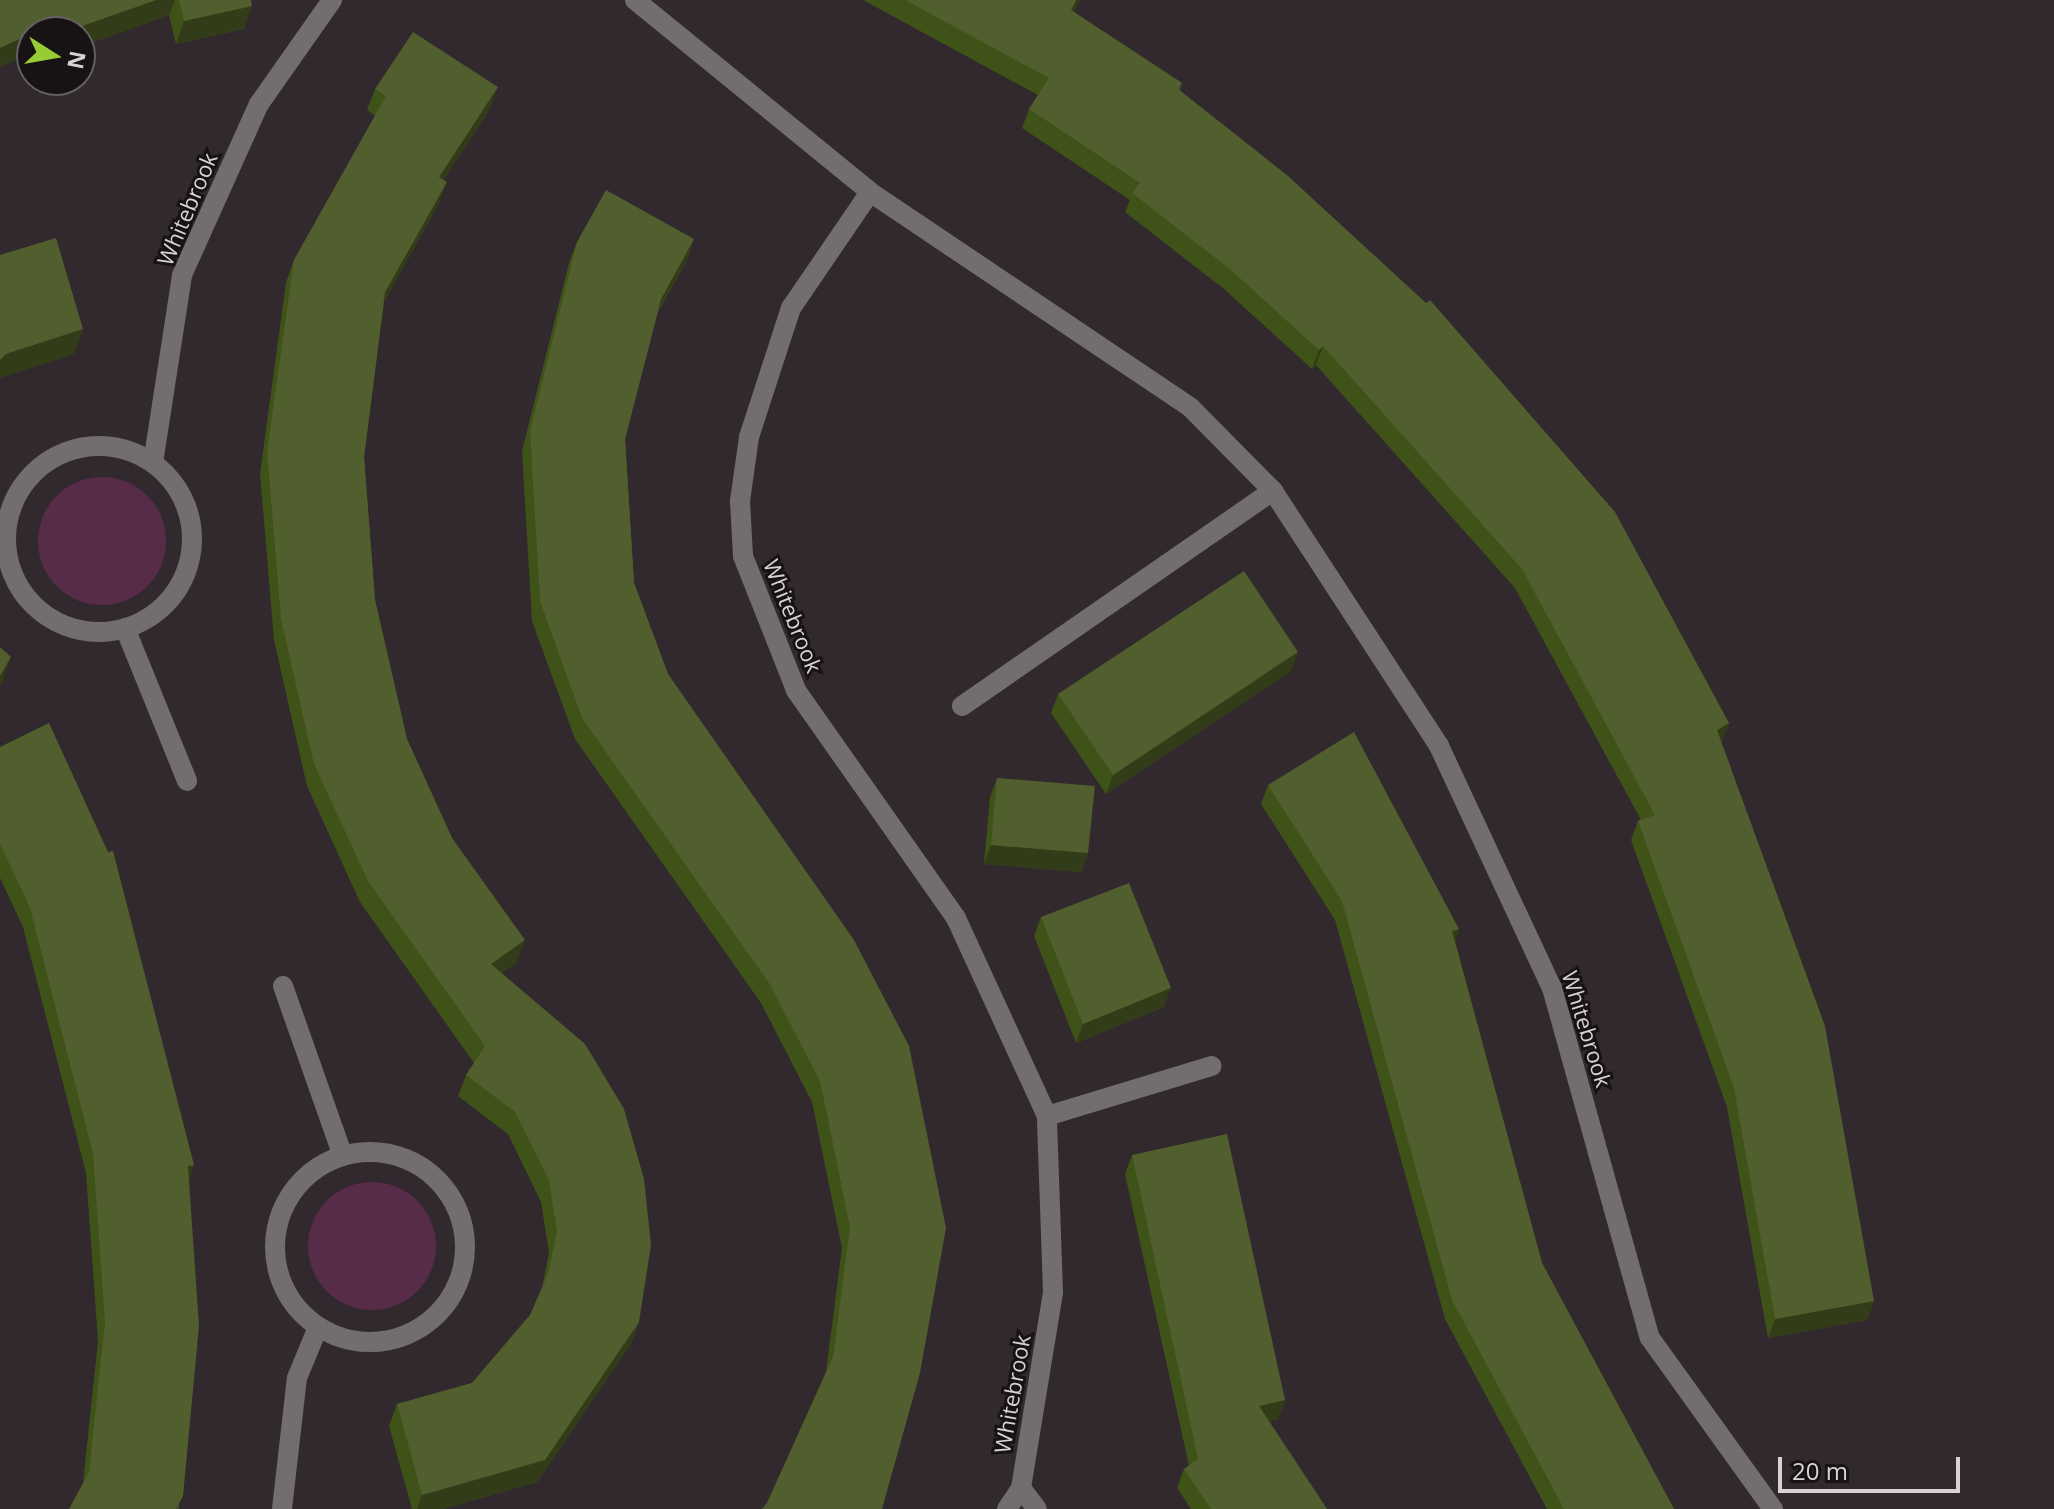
<!DOCTYPE html>
<html>
<head>
<meta charset="utf-8">
<style>
	body { margin:0 }
	#map { position:relative; width:2054px; height:1509px; overflow:hidden; background:#32292e; font-family:"Open Sans",sans-serif }
	div>[style] { position:absolute }
	.green>* { inset:0; background:#572c49 }
	.round { border-radius:50% }
	.minor>* { height:20px; margin:-10px; padding:0 10px; transform-origin:10px; border-radius:10px; background:#726d70 }
	.minor>.ring { margin:-10px; padding:0; box-sizing:content-box; background:none; border:20px solid #726d70; border-radius:50% }
	.wall>* { inset:0; background:#3f5218 }
	.shaded-wall>* { inset:0; background:#333c18 }
	.building>* { inset:0; background:#505f2d }
	span { translate:-50% -50%; white-space:nowrap; text-align:center; line-height:1.15; -webkit-text-stroke:6px #171315; paint-order:stroke }
	.street-label { font-size:22px; color:#d8d2d5 }
	.north { position:absolute; left:16px; top:16px; width:80px; height:80px; box-sizing:border-box; background:#171315; border:2px solid #645f62; border-radius:50%; rotate:101deg; font-size:22px; font-weight:700; line-height:32px; text-align:center; color:#d8d2d5 }
	.north::after { content:''; display:block; margin:auto; width:28px; height:36px; background:#99cb35; clip-path:polygon(50% 0,100% 100%,50% 72%,0 100%) }
	.scale { position:absolute; left:1778px; top:1457px; width:182px; height:36px; box-sizing:border-box; border:4px solid #d8d2d5; border-top:0; padding-left:10px; font-size:24px; line-height:28px; white-space:nowrap; color:#d8d2d5; -webkit-text-stroke:6px #171315; paint-order:stroke }
</style>
</head>
<body>
<div id="map">
	<div class="green">
		<div class="round" style="left:38px;top:477px;width:128px;height:128px"></div>
		<div class="round" style="left:308px;top:1182px;width:128px;height:128px"></div>
	</div>
	<div class="minor">
		<div style="left:635px;top:0;width:303px;rotate:39.2deg"></div>
		<div class="ring" style="left:6px;top:446px;width:166px;height:166px"></div>
		<div style="left:153px;top:463px;width:190px;rotate:-81.2deg"></div>
		<div style="left:182px;top:275px;width:188px;rotate:-65.8deg"></div>
		<div style="left:259px;top:104px;width:127px;rotate:-54.9deg"></div>
		<div style="left:125px;top:628px;width:165px;rotate:67.9deg"></div>
		<div style="left:962px;top:706px;width:378px;rotate:-34.7deg"></div>
		<div style="left:283px;top:986px;width:180px;rotate:70.6deg"></div>
		<div style="left:1047px;top:1116px;width:172px;rotate:-16.9deg"></div>
		<div class="ring" style="left:275px;top:1152px;width:170px;height:170px"></div>
		<div style="left:1021px;top:1488px;width:26px;rotate:53deg"></div>
		<div style="left:282px;top:1509px;width:132px;rotate:-83.5deg"></div>
		<div style="left:297px;top:1378px;width:55px;rotate:-67.6deg"></div>
		<div style="left:1007px;top:1509px;width:25px;rotate:-56deg"></div>
		<div style="left:1021px;top:1488px;width:199px;rotate:-80.7deg"></div>
		<div style="left:1053px;top:1292px;width:176px;rotate:-92deg"></div>
		<div style="left:1047px;top:1116px;width:218px;rotate:-114.7deg"></div>
		<div style="left:956px;top:918px;width:279px;rotate:-125.1deg"></div>
		<div style="left:796px;top:690px;width:144px;rotate:-111.6deg"></div>
		<div style="left:743px;top:556px;width:55px;rotate:-93.1deg"></div>
		<div style="left:740px;top:501px;width:65px;rotate:-82deg"></div>
		<div style="left:749px;top:437px;width:136px;rotate:-72deg"></div>
		<div style="left:791px;top:308px;width:140px;rotate:-55.7deg"></div>
		<div style="left:870px;top:192px;width:386px;rotate:33.9deg"></div>
		<div style="left:1190px;top:407px;width:118px;rotate:45.3deg"></div>
		<div style="left:1273px;top:491px;width:304px;rotate:56.9deg"></div>
		<div style="left:1439px;top:746px;width:267px;rotate:65deg"></div>
		<div style="left:1552px;top:988px;width:363px;rotate:74.4deg"></div>
		<div style="left:1650px;top:1338px;width:211px;rotate:54.3deg"></div>
	</div>
	<div class="wall">
		<div style="clip-path:polygon(0 0,251px 0,244px 29px,176px 44px,169px 15px,80px 47px,80px 32px,32px 32px,32px 63px,27px 65px,24px 56px,0 67px)"></div>
		<div style="clip-path:polygon(863px 0,1080px 0,1073px 12px,1182px 83px,1180px 90px,1729px 723px,1721px 743px,1874px 1301px,1867px 1320px,1768px 1338px,1727px 1107px,1631px 840px,1638px 821px,1641px 820px,1515px 588px,1316px 365px,1312px 369px,1224px 289px,1125px 212px,1130px 200px,1022px 128px,1029px 109px,1038px 95px)"></div>
		<div style="clip-path:polygon(375px 89px,490px 109px,443px 180px,439px 203px,384px 302px,364px 457px,375px 600px,407px 739px,452px 838px,517px 962px,502px 973px,639px 1322px,631px 1344px,537px 1482px,443px 1509px,412px 1509px,389px 1426px,397px 1404px,472px 1383px,530px 1315px,542px 1288px,549px 1253px,541px 1202px,508px 1134px,458px 1096px,466px 1075px,474px 1063px,360px 902px,307px 786px,274px 640px,260px 474px,286px 282px,294px 260px,375px 116px,367px 110px)"></div>
		<div style="clip-path:polygon(694px 239px,687px 260px,658px 312px,625px 439px,634px 583px,668px 674px,946px 1228px,767px 1503px,826px 1372px,842px 1248px,812px 1102px,761px 1003px,575px 739px,532px 621px,522px 451px,569px 263px,577px 242px)"></div>
		<div style="clip-path:polygon(1291px 671px,1106px 794px,1051px 713px,1058px 694px)"></div>
		<div style="clip-path:polygon(0 747px,194px 1165px,189px 1179px,179px 1509px,83px 1483px,98px 1341px,86px 1173px,23px 927px,0 878px)"></div>
		<div style="clip-path:polygon(997px 778px,1088px 853px,1081px 872px,984px 864px,990px 797px)"></div>
		<div style="clip-path:polygon(1268px 785px,1459px 929px,1455px 941px,1542px 1263px,1674px 1509px,1547px 1509px,1445px 1319px,1335px 920px,1261px 804px)"></div>
		<div style="clip-path:polygon(1041px 917px,1164px 1007px,1076px 1043px,1034px 936px)"></div>
		<div style="clip-path:polygon(1132px 1155px,1285px 1400px,1278px 1419px,1269px 1421px,1327px 1509px,1191px 1509px,1177px 1488px,1184px 1469px,1189px 1466px,1125px 1174px)"></div>
	</div>
	<div class="shaded-wall">
		<div style="clip-path:polygon(156px 0,175px 0,169px 15px,80px 47px,80px 32px,65px 32px)"></div>
		<div style="clip-path:polygon(1076px 0,1080px 0,1064px 29px,1071px 10px)"></div>
		<div style="clip-path:polygon(252px 6px,244px 29px,176px 44px,184px 21px)"></div>
		<div style="clip-path:polygon(32px 33px,24px 56px,0 67px,0 48px)"></div>
		<div style="clip-path:polygon(32px 52px,32px 63px,27px 65px)"></div>
		<div style="clip-path:polygon(498px 87px,490px 109px,431px 199px,439px 177px)"></div>
		<div style="clip-path:polygon(447px 182px,439px 203px,377px 314px,385px 292px)"></div>
		<div style="clip-path:polygon(694px 239px,687px 260px,653px 319px,661px 299px)"></div>
		<div style="clip-path:polygon(83px 329px,74px 354px,0 378px,0 360px,6px 354px)"></div>
		<div style="clip-path:polygon(1323px 346px,1316px 365px,1312px 369px,1319px 350px)"></div>
		<div style="clip-path:polygon(1298px 652px,1291px 671px,1106px 794px,1113px 775px)"></div>
		<div style="clip-path:polygon(11px 657px,2px 683px,0 686px,0 676px)"></div>
		<div style="clip-path:polygon(1729px 723px,1722px 742px,1710px 749px,1717px 730px)"></div>
		<div style="clip-path:polygon(991px 845px,1088px 853px,1081px 872px,984px 864px)"></div>
		<div style="clip-path:polygon(1459px 929px,1452px 948px,1452px 931px)"></div>
		<div style="clip-path:polygon(525px 940px,517px 962px,484px 986px,491px 964px)"></div>
		<div style="clip-path:polygon(1171px 988px,1164px 1007px,1076px 1043px,1083px 1024px)"></div>
		<div style="clip-path:polygon(194px 1165px,187px 1184px,188px 1166px)"></div>
		<div style="clip-path:polygon(1874px 1301px,1867px 1320px,1768px 1338px,1775px 1319px)"></div>
		<div style="clip-path:polygon(639px 1322px,631px 1344px,537px 1482px,443px 1509px,417px 1509px,422px 1495px)"></div>
		<div style="clip-path:polygon(1285px 1400px,1278px 1419px,1252px 1425px,1259px 1406px)"></div>
	</div>
	<div class="building">
		<div style="clip-path:polygon(0 0,156px 0,65px 32px,32px 32px,32px 33px,0 48px)"></div>
		<div style="clip-path:polygon(179px 0,251px 0,252px 6px,184px 21px)"></div>
		<div style="clip-path:polygon(905px 0,1076px 0,1071px 10px,1182px 83px,1178px 89px,1288px 176px,1426px 303px,1430px 300px,1615px 512px,1729px 723px,1717px 730px,1825px 1026px,1874px 1301px,1775px 1319px,1734px 1088px,1638px 821px,1655px 815px,1522px 569px,1323px 346px,1319px 350px,1231px 270px,1132px 193px,1140px 183px,1029px 109px,1049px 78px)"></div>
		<div style="clip-path:polygon(413px 32px,498px 87px,439px 177px,447px 182px,385px 292px,364px 457px,375px 600px,407px 739px,452px 838px,525px 940px,491px 964px,585px 1044px,624px 1109px,644px 1179px,651px 1245px,639px 1322px,545px 1460px,422px 1495px,397px 1404px,472px 1383px,530px 1315px,548px 1274px,557px 1232px,549px 1180px,515px 1112px,466px 1075px,485px 1046px,368px 881px,314px 764px,281px 619px,267px 452px,294px 260px,386px 96px,375px 89px)"></div>
		<div style="clip-path:polygon(606px 190px,694px 239px,661px 299px,625px 439px,634px 583px,668px 674px,854px 940px,909px 1046px,946px 1228px,920px 1373px,882px 1509px,762px 1509px,767px 1503px,833px 1357px,850px 1227px,820px 1081px,769px 983px,582px 718px,540px 601px,530px 431px,577px 242px)"></div>
		<div style="clip-path:polygon(56px 238px,83px 329px,6px 354px,0 360px,0 255px)"></div>
		<div style="clip-path:polygon(1244px 571px,1298px 652px,1113px 775px,1058px 694px)"></div>
		<div style="clip-path:polygon(0 647px,11px 657px,0 676px)"></div>
		<div style="clip-path:polygon(49px 723px,108px 852px,113px 851px,194px 1165px,188px 1166px,199px 1326px,183px 1496px,176px 1509px,69px 1509px,89px 1472px,105px 1322px,93px 1154px,30px 908px,0 844px,0 747px)"></div>
		<div style="clip-path:polygon(1354px 732px,1459px 929px,1452px 931px,1542px 1263px,1674px 1509px,1564px 1509px,1452px 1300px,1342px 901px,1268px 785px)"></div>
		<div style="clip-path:polygon(997px 778px,1095px 786px,1088px 853px,991px 845px)"></div>
		<div style="clip-path:polygon(1129px 883px,1171px 988px,1083px 1024px,1041px 917px)"></div>
		<div style="clip-path:polygon(1227px 1134px,1285px 1400px,1259px 1406px,1327px 1509px,1211px 1509px,1184px 1469px,1198px 1459px,1132px 1155px)"></div>
	</div>
	<div class="street-label">
		<span style="left:187px;top:209px;rotate:-67deg">Whitebrook</span>
		<span style="left:793px;top:616px;rotate:68deg">Whitebrook</span>
		<span style="left:1587px;top:1029px;rotate:73deg">Whitebrook</span>
		<span style="left:1012px;top:1394px;rotate:-80deg">Whitebrook</span>
	</div>
	<div class="north">N</div>
	<div class="scale">20 m</div>
</div>
</body>
</html>
